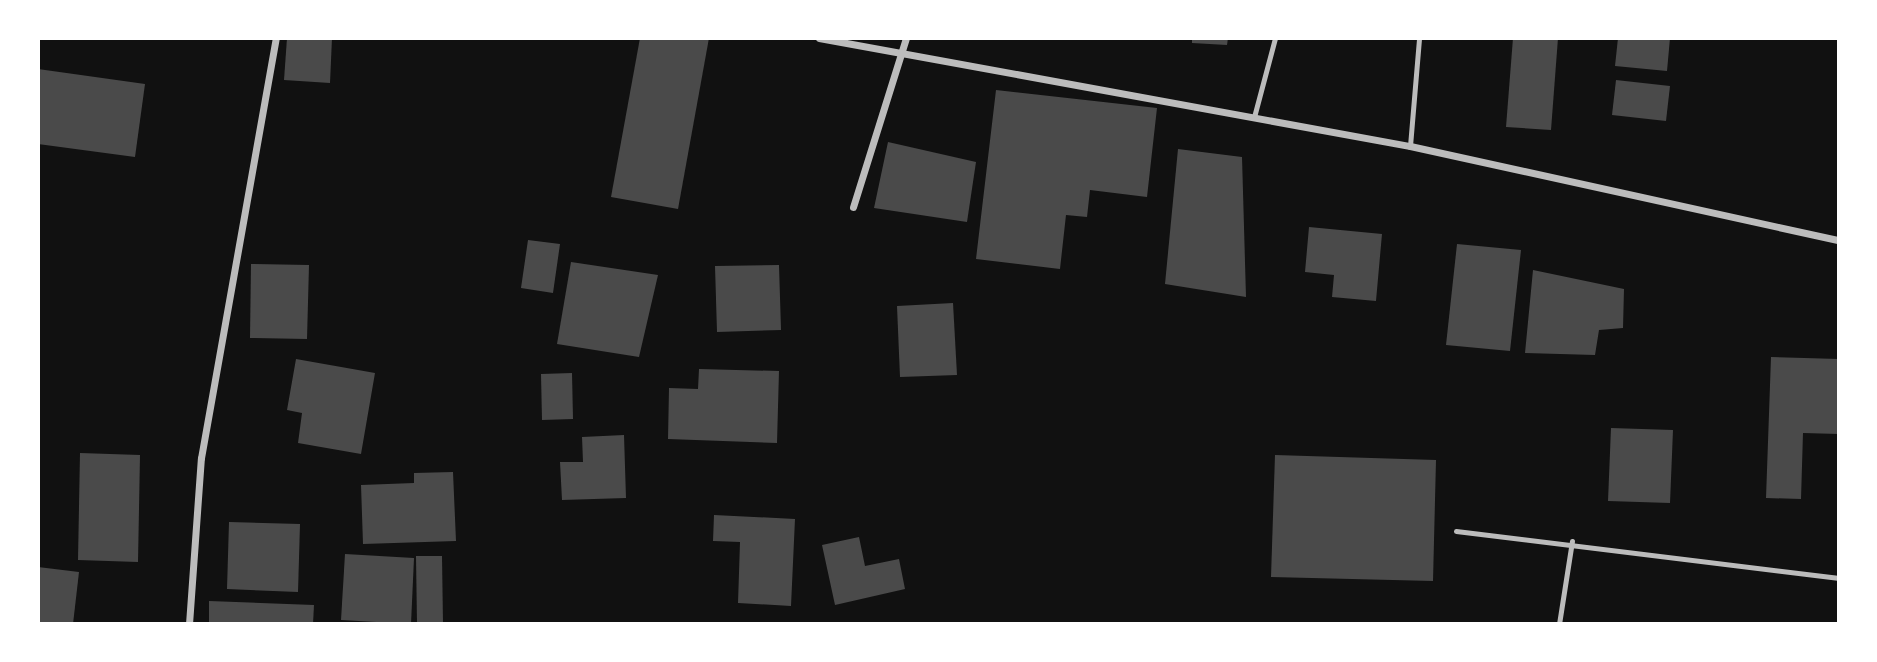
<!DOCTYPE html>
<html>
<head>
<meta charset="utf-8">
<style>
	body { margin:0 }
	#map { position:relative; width:1877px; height:662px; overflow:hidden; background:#111; font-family:Inter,sans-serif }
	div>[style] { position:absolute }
	.building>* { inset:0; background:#4a4a4a }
	.service>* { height:5px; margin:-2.5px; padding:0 2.5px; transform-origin:2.5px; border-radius:2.5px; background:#bcbcbc }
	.minor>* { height:7px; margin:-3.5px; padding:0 3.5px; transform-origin:3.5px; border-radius:3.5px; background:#bcbcbc }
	span { translate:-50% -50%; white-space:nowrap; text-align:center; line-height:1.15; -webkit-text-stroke:5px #fff; paint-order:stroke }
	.frame { position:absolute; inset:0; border:40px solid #fff; pointer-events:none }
</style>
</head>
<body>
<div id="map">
	<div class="building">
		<div style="clip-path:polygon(287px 38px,332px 38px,330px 83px,284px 80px)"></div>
		<div style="clip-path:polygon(640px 38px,709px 38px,678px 209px,611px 197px)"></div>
		<div style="clip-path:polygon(1192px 38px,1228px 38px,1227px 45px,1192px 43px)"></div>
		<div style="clip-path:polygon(1513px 38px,1558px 38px,1551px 130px,1506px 127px)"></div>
		<div style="clip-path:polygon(1618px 38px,1670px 38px,1667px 71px,1615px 66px)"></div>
		<div style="clip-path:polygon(38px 69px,145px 84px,135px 157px,38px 144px)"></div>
		<div style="clip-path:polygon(1616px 80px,1670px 86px,1666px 121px,1612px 115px)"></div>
		<div style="clip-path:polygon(996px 90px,1157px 108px,1147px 197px,1090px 190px,1087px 217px,1066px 215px,1060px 269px,976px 259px)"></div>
		<div style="clip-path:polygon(888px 142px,976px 162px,967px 222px,874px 208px)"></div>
		<div style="clip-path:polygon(1178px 149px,1242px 157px,1246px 297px,1165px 284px)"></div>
		<div style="clip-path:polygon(1309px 227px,1382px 234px,1376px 301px,1332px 297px,1334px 275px,1305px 272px)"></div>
		<div style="clip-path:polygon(528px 240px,560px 244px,553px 293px,521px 288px)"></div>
		<div style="clip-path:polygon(1457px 244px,1521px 250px,1510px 351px,1446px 345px)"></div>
		<div style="clip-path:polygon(571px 262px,658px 275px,639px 357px,557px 344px)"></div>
		<div style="clip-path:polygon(251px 264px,309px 265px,307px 339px,250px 338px)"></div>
		<div style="clip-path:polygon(779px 265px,781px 330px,717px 332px,715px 266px)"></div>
		<div style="clip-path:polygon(1533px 270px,1624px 289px,1623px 328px,1599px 330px,1595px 355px,1525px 353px)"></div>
		<div style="clip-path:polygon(953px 303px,957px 375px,900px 377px,897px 306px)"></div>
		<div style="clip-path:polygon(1771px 357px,1839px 359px,1839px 434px,1803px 433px,1801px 499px,1766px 498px)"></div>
		<div style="clip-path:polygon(296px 359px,375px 373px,361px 454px,298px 443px,302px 413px,287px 410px)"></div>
		<div style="clip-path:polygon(699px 369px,779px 371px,777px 443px,668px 439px,669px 388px,698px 389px)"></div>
		<div style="clip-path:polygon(572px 373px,573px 419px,542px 420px,541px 374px)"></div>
		<div style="clip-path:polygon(1611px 428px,1673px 430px,1670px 503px,1608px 501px)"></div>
		<div style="clip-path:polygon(624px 435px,626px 498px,562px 500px,560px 462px,583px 462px,582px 437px)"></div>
		<div style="clip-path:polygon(80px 453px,140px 455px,138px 562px,78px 560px)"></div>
		<div style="clip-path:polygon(1275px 455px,1436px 460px,1433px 581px,1271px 577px)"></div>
		<div style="clip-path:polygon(453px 472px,456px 541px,363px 544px,361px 485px,414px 483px,414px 473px)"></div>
		<div style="clip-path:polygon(714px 515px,795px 519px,791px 606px,738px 603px,740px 542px,713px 541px)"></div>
		<div style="clip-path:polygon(229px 522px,300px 524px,298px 592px,227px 589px)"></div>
		<div style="clip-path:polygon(859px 537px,865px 566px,899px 559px,905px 589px,835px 605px,822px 545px)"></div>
		<div style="clip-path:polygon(345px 554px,414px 558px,411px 624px,341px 620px)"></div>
		<div style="clip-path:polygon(416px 556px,442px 556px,443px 624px,417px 624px)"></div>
		<div style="clip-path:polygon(38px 567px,79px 572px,73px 624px,38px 624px)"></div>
		<div style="clip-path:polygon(209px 601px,314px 605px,313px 624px,209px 622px)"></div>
	</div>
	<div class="service">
		<div style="left:1254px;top:117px;width:82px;rotate:-75.1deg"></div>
		<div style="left:1410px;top:146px;width:108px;rotate:-85.2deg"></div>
		<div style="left:1456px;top:531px;width:386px;rotate:7deg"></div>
		<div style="left:1559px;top:624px;width:84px;rotate:-81.1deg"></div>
	</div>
	<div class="minor">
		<div style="left:819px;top:38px;width:601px;rotate:10.36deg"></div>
		<div style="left:1410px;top:146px;width:439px;rotate:12.4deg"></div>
		<div style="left:853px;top:207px;width:177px;rotate:-72.6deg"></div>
		<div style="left:189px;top:624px;width:166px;rotate:-85.9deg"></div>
		<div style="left:201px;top:458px;width:427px;rotate:-79.9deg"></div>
	</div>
	<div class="frame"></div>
</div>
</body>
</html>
